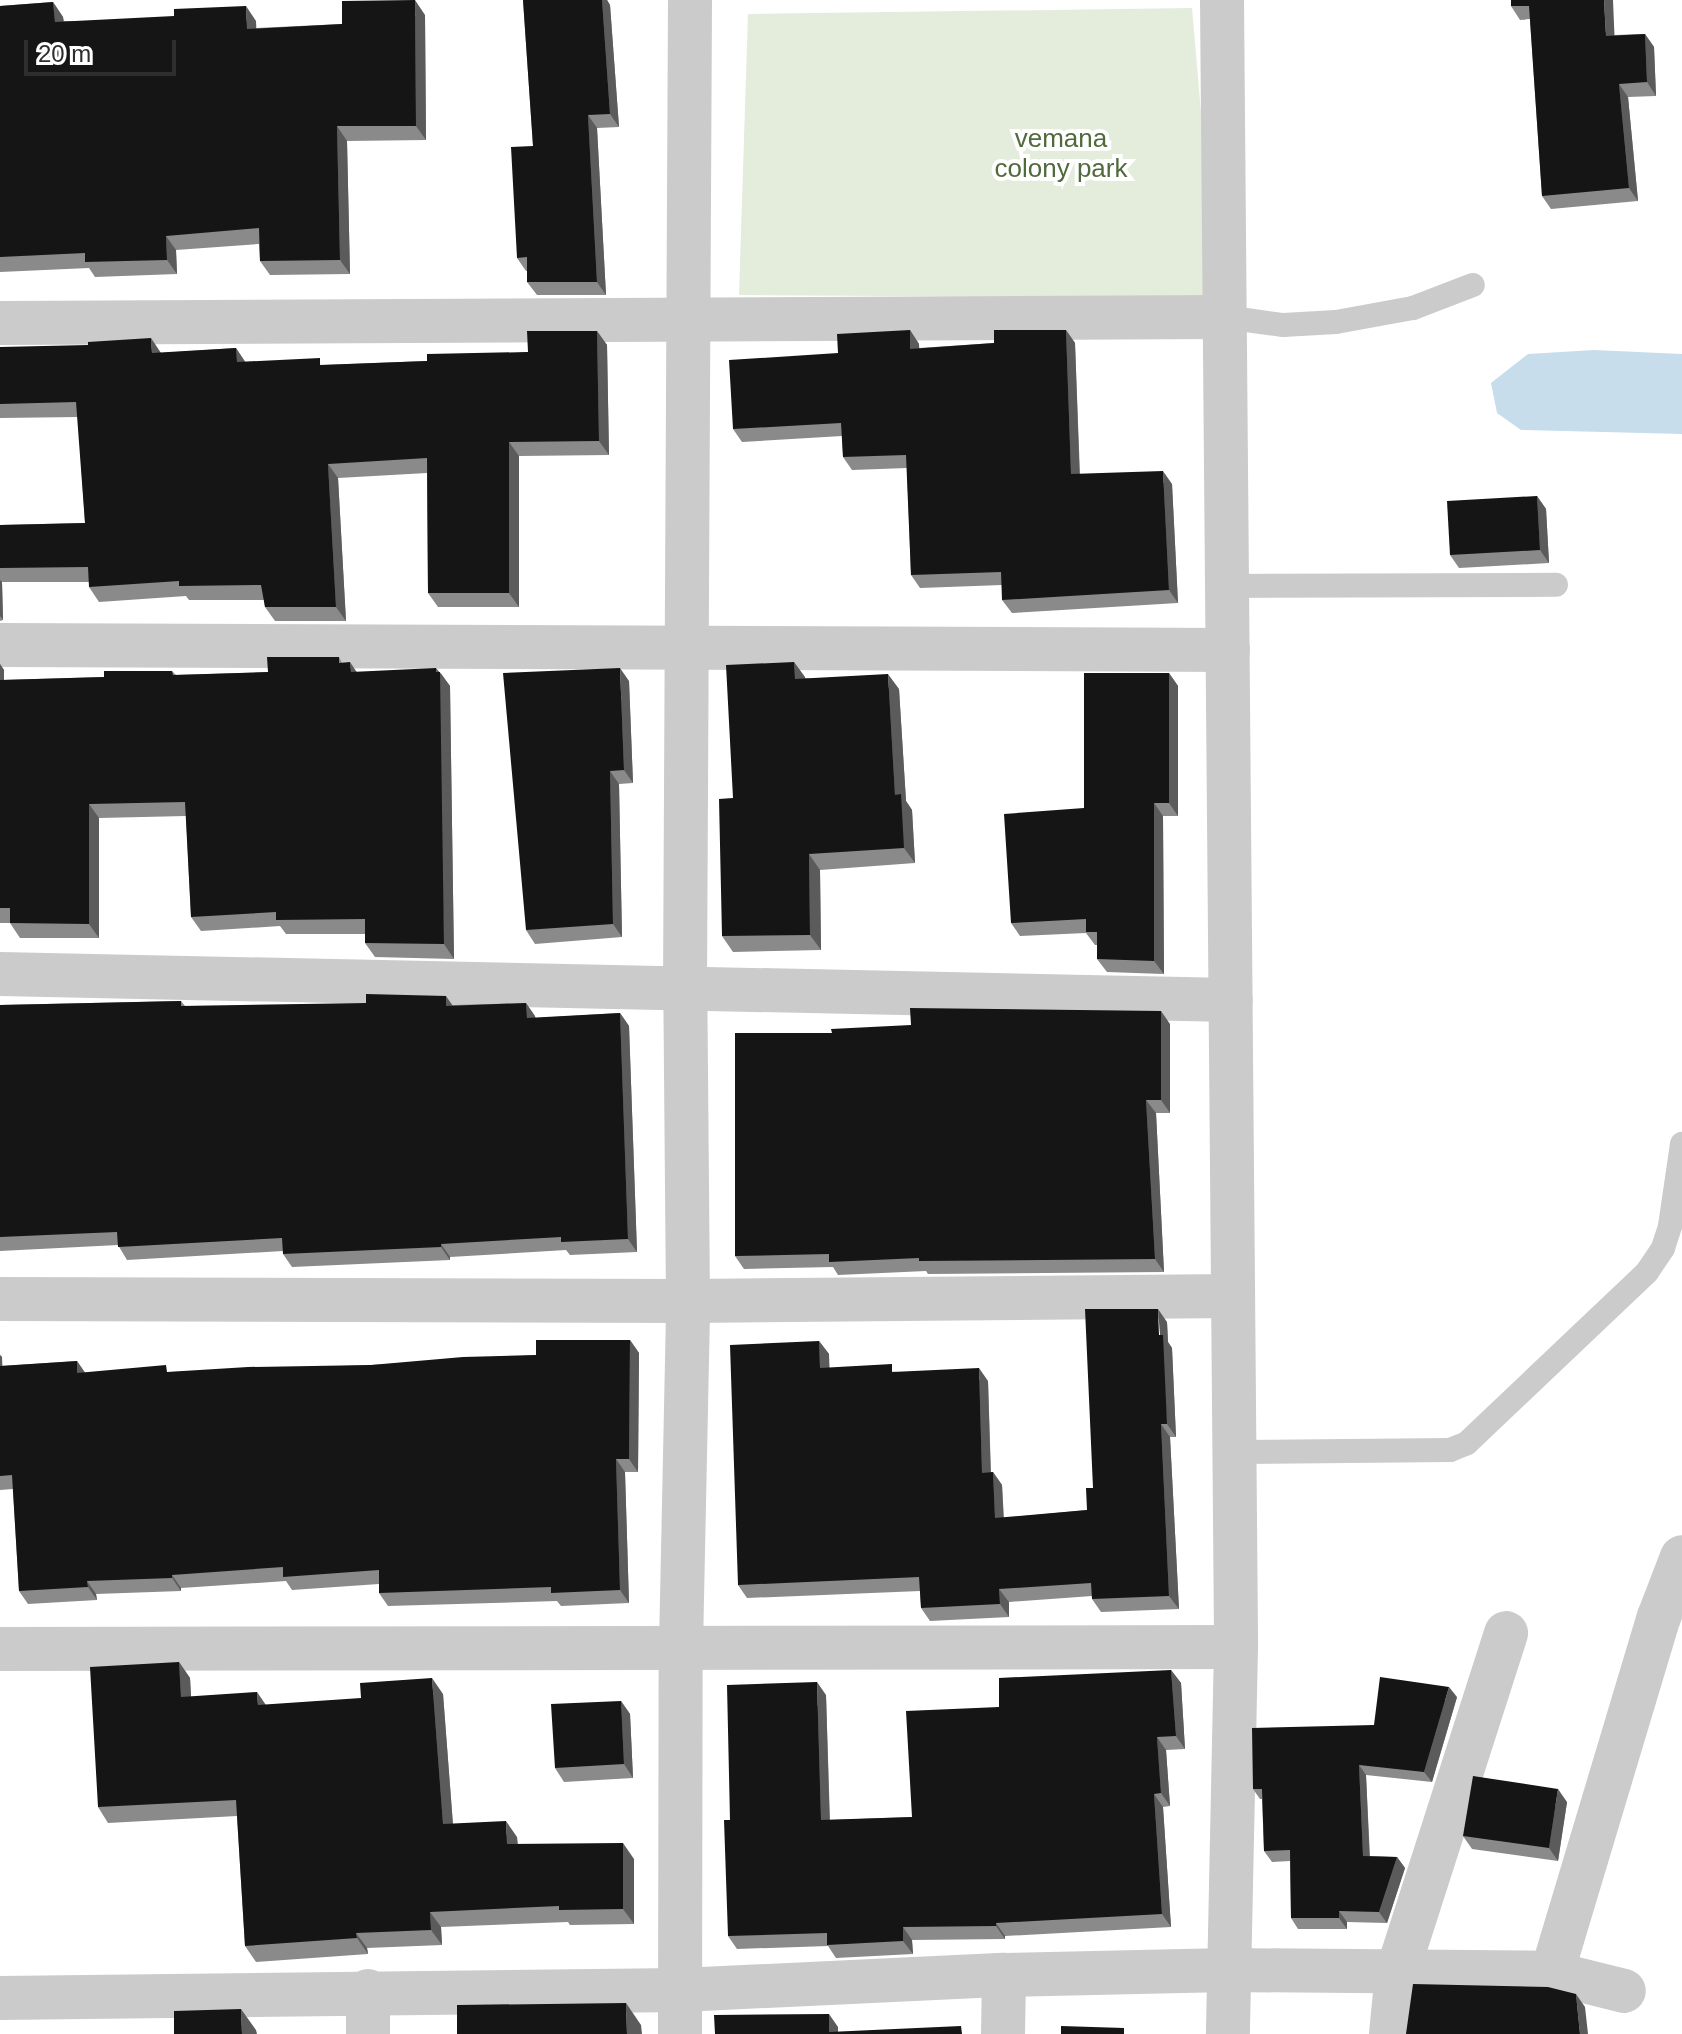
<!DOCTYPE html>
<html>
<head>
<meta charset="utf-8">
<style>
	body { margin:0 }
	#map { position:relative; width:1682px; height:2034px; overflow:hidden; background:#fff; font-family:Helvetica,sans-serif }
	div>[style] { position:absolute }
	.green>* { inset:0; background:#e4ecdc }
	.water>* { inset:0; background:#c8ddeb }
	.lane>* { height:24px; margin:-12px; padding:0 12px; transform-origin:12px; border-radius:12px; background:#cbcbcb }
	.street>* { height:44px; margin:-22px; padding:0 22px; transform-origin:22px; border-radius:22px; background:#cbcbcb }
	.wall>* { inset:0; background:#8a8a8a }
	.shaded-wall>* { inset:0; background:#5b5b5b }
	.building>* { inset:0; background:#151515 }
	span { translate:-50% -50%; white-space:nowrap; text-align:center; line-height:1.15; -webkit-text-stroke:8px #fff; paint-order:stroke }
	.park-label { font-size:26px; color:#506a3c }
	.scale { position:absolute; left:24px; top:40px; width:152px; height:36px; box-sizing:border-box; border:4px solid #2e2e2e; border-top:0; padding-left:10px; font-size:24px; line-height:28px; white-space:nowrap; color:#2e2e2e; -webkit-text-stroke:6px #fff; paint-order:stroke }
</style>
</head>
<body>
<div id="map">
	<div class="green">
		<div style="clip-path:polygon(1192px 8px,1217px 298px,739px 295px,748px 14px)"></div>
	</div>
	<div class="water">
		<div style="clip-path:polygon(1594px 350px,1682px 354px,1682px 434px,1521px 430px,1497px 413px,1491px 383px,1528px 354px)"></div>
	</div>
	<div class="lane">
		<div style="left:1225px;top:317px;width:59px;rotate:7.9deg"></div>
		<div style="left:1283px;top:325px;width:53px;rotate:-3.2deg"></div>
		<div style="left:1336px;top:322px;width:78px;rotate:-10.3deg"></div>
		<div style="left:1413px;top:308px;width:64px;rotate:-21deg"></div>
		<div style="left:1227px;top:586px;width:329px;rotate:-0.2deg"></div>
		<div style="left:1234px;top:1452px;width:216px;rotate:-0.5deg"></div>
		<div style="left:1450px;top:1450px;width:18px;rotate:-22deg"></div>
		<div style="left:1467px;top:1443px;width:248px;rotate:-43.5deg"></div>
		<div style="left:1647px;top:1272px;width:29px;rotate:-56deg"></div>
		<div style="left:1663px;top:1248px;width:23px;rotate:-72deg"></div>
		<div style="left:1670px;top:1226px;width:83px;rotate:-81.7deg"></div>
	</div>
	<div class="street">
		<div style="left:1222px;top:0;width:1647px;rotate:89.51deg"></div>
		<div style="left:1236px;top:1647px;width:387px;rotate:91.2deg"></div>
		<div style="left:0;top:323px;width:1225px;rotate:-0.28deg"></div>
		<div style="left:0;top:645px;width:1228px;rotate:0.23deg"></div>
		<div style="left:0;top:974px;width:1231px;rotate:1.21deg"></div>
		<div style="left:0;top:1299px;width:688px;rotate:0.17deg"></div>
		<div style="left:688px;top:1301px;width:544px;rotate:-0.53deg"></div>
		<div style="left:0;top:1649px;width:1236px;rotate:-0.09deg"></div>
		<div style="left:1552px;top:1973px;width:372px;rotate:-73.3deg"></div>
		<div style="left:1659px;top:1617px;width:64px;rotate:-69deg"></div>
		<div style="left:368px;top:1991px;width:43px;rotate:90deg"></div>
		<div style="left:0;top:1998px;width:681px;rotate:-0.67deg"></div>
		<div style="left:681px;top:1990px;width:323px;rotate:-2.7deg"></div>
		<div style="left:1004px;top:1975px;width:224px;rotate:-1.3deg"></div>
		<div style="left:1228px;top:1970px;width:324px;rotate:0.5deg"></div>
		<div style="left:1552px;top:1973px;width:74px;rotate:14deg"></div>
		<div style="left:680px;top:2034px;width:387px;rotate:-89.9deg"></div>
		<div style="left:681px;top:1647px;width:346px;rotate:-88.8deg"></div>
		<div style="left:688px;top:1301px;width:313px;rotate:-90.5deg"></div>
		<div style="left:685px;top:988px;width:988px;rotate:-89.71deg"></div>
		<div style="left:1003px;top:2034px;width:59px;rotate:-89deg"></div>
		<div style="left:1391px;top:2034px;width:61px;rotate:-84.4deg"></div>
		<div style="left:1397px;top:1973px;width:357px;rotate:-72.2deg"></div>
	</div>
	<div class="wall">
		<div style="clip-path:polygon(523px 0,607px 0,610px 5px,619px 127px,597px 128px,606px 295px,537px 295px,527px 282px,527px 271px,526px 271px,517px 258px,533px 146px)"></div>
		<div style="clip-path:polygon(1511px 0,1614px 35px,1645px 34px,1654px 47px,1656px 96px,1628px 97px,1638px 201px,1551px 209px,1542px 196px,1530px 19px,1520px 20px,1511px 6px)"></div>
		<div style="clip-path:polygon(53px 2px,63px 17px,64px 21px,256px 21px,256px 28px,342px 24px,425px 15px,426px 140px,347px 141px,350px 274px,270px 275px,260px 261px,259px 244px,176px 250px,177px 274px,95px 277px,89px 268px,0 272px,0 6px)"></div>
		<div style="clip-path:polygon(910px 330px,919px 344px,919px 348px,994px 343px,1066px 330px,1075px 343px,1080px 474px,1172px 484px,1178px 603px,1012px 613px,1002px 600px,1002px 585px,920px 588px,911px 575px,907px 468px,852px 470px,843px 457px,842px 436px,742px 442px,733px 429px,838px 353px)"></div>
		<div style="clip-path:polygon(597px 331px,607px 345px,609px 455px,519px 456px,519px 607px,438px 607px,428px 593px,427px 473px,338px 478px,346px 621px,275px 621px,265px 607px,264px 600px,189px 600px,186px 596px,99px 602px,89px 587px,89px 582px,2px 582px,3px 620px,0 621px,0 525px,85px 523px,78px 417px,0 418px,0 347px,161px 353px,236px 348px,245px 362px,324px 365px,427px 361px,528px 352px)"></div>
		<div style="clip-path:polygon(1537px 496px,1546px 509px,1549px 563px,1459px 568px,1450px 555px)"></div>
		<div style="clip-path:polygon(339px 657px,342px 663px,357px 672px,439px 672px,450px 686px,454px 959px,375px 957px,365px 943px,365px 934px,286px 934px,280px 926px,201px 931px,191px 917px,186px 816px,99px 818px,99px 938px,20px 938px,10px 923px,0 923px,0 664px,4px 670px,4px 680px,104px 677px,172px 671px,176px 675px,268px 672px)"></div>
		<div style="clip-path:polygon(794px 662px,805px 678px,899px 689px,906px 801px,912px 810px,915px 863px,820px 870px,821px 950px,733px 952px,722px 936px,733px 798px)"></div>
		<div style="clip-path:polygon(1169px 673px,1178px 686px,1178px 816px,1163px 816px,1164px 974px,1107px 972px,1097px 959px,1097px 945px,1095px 945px,1086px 933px,1020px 936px,1011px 923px)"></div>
		<div style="clip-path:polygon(629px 681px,633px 783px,619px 784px,622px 937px,535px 944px,526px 930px)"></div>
		<div style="clip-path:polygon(181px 1001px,185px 1006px,453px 1005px,526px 1003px,536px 1018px,620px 1013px,629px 1026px,637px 1252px,570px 1255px,566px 1250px,450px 1257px,450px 1260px,292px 1267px,283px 1254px,283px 1251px,127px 1260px,118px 1245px,0 1251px,0 1005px)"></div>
		<div style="clip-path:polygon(1170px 1024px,1170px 1113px,1156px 1113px,1164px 1272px,928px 1274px,926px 1271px,838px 1275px,833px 1267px,744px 1269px,735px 1256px,832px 1033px)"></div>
		<div style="clip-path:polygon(1167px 1322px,1168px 1342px,1172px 1348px,1176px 1437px,1170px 1437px,1179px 1609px,1101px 1612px,1092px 1599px,1092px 1596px,1009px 1602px,1009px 1617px,930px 1621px,921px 1608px,920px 1591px,747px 1598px,738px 1585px,819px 1341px,829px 1354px,829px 1368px,897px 1372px,988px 1381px,991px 1472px,993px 1472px,1002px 1485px,1004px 1518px,1087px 1510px,1093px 1488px)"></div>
		<div style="clip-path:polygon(630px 1340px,639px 1353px,638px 1472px,625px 1472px,629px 1603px,561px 1606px,557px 1601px,388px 1606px,379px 1593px,379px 1584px,292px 1590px,286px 1581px,181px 1588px,181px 1591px,96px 1594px,97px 1600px,28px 1604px,19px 1591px,13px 1489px,0 1490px,0 1355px,2px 1357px,2px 1366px,77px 1361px,85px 1373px,171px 1372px,371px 1365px,536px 1355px)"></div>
		<div style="clip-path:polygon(179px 1662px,190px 1678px,191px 1697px,266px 1705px,443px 1694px,453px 1824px,517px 1837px,518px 1844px,634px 1859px,634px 1924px,570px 1925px,568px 1922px,441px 1927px,442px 1945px,367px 1948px,368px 1954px,256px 1962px,245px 1946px,237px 1816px,108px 1823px,98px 1807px)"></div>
		<div style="clip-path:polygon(1171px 1670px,1181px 1683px,1185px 1749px,1166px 1750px,1170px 1806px,1163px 1807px,1171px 1927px,1005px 1936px,1005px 1939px,912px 1940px,913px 1954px,836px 1958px,828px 1946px,737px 1949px,728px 1936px,730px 1820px,826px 1695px,830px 1820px,912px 1817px,999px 1707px)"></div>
		<div style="clip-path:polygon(1457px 1697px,1432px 1782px,1366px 1775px,1370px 1856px,1397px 1857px,1405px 1868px,1387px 1923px,1347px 1922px,1347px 1929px,1298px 1929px,1291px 1918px,1290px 1861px,1272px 1862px,1264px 1851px,1262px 1799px,1260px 1799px,1253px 1789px,1374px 1725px)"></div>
		<div style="clip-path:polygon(621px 1701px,630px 1714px,633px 1778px,564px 1782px,555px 1768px)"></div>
		<div style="clip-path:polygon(1567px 1802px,1558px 1861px,1472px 1849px,1463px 1836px)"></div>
	</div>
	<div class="shaded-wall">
		<div style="clip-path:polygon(415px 0,425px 15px,426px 140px,416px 126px)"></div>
		<div style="clip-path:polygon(602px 0,607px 0,610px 5px,619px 127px,610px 114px)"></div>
		<div style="clip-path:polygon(1604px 0,1613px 0,1615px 49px,1606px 36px)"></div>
		<div style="clip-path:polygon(53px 2px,63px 17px,65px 36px,55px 22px)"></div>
		<div style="clip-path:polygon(246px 6px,256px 21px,257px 43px,247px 29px)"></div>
		<div style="clip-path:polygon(1645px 34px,1654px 47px,1656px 96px,1647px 82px)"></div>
		<div style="clip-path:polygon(1619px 84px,1628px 97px,1638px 201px,1629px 188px)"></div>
		<div style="clip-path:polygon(588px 115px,597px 128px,606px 295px,597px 282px)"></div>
		<div style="clip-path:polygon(337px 126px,347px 141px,350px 274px,340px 260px)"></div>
		<div style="clip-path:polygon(166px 236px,176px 250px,177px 274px,167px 260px)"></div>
		<div style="clip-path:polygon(910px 330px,919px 344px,920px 362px,910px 349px)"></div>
		<div style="clip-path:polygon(1066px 330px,1075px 343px,1080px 487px,1071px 474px)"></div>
		<div style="clip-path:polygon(597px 331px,607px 345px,609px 455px,599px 441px)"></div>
		<div style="clip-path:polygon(151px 338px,161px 353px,152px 353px)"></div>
		<div style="clip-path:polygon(236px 348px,246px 363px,237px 362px)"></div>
		<div style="clip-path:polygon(509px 442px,519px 456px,519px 607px,509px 593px)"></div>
		<div style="clip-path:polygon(328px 464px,338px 478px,346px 621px,336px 607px)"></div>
		<div style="clip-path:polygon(1163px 471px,1172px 484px,1178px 603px,1169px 590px)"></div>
		<div style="clip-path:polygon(1537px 496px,1546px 509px,1549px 563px,1540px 550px)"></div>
		<div style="clip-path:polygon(0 580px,2px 582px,3px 620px,0 616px)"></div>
		<div style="clip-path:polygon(350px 662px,360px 677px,351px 672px)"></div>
		<div style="clip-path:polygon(794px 662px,805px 677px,806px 694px,795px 679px)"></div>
		<div style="clip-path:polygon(0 664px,4px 670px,4px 694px,0 688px)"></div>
		<div style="clip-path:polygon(436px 668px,441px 674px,440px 672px,450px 686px,454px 959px,444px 944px)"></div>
		<div style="clip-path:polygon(620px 668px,629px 681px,633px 783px,624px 770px)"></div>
		<div style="clip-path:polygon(1169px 673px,1178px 686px,1178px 816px,1169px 803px)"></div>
		<div style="clip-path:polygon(888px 674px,899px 689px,906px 801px,912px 810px,915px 863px,904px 848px,895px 795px)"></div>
		<div style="clip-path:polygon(610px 771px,619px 784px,622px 937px,613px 924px)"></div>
		<div style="clip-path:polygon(1154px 803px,1163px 816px,1164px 974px,1154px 961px)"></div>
		<div style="clip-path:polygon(89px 804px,99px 818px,99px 938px,89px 924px)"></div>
		<div style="clip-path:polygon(809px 854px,820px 870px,821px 950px,810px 935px)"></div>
		<div style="clip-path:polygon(446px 996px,455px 1009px,446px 1006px)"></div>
		<div style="clip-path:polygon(526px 1003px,535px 1016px,536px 1031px,527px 1018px)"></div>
		<div style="clip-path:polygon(1161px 1011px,1170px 1024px,1170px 1113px,1161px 1100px)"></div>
		<div style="clip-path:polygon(620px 1013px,629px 1026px,637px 1252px,628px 1239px)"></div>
		<div style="clip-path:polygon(1146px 1100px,1156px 1113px,1164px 1272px,1155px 1259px)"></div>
		<div style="clip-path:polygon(441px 1244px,450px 1257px,450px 1260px,441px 1247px)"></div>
		<div style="clip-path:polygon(1158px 1309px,1167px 1322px,1168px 1342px,1172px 1348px,1176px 1437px,1167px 1424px)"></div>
		<div style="clip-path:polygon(630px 1340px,639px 1353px,638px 1472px,629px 1459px)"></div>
		<div style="clip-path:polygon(819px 1341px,829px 1354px,830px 1381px,820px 1368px)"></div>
		<div style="clip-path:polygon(0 1355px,2px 1357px,3px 1380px,0 1375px)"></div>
		<div style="clip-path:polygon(77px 1361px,86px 1374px,77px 1373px)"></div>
		<div style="clip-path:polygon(979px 1368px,988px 1381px,991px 1486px,982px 1473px)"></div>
		<div style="clip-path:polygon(1161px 1424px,1170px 1437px,1179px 1609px,1169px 1596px)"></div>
		<div style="clip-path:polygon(616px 1459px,625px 1472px,629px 1603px,620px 1590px)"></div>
		<div style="clip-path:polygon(993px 1472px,1002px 1485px,1004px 1531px,995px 1518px)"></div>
		<div style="clip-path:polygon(172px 1575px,181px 1588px,181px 1591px,172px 1578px)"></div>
		<div style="clip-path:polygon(87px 1581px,96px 1594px,97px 1600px,88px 1587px)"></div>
		<div style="clip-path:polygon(999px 1589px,1009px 1602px,1009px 1617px,1000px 1604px)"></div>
		<div style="clip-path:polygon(179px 1662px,190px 1678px,192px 1713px,181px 1697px)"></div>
		<div style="clip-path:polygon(1171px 1670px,1181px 1683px,1185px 1749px,1176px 1736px)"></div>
		<div style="clip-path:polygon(432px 1678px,443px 1694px,454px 1839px,443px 1824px)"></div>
		<div style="clip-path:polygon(817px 1682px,826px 1695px,830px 1833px,821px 1820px)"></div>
		<div style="clip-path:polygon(1449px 1687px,1457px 1697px,1432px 1782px,1424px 1772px)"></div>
		<div style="clip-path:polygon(257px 1692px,268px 1708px,258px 1705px)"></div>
		<div style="clip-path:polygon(621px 1701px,630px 1714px,633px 1778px,624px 1764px)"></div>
		<div style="clip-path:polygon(1157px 1737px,1166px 1750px,1170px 1806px,1161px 1793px)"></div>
		<div style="clip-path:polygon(1359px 1765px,1366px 1775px,1370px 1867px,1363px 1856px)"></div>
		<div style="clip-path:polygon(1558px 1789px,1567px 1802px,1558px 1861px,1549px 1848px)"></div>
		<div style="clip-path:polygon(1154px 1794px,1163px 1807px,1171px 1927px,1162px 1914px)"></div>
		<div style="clip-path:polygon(506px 1821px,517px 1837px,518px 1859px,507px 1844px)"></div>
		<div style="clip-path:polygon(623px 1843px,634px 1859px,634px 1924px,623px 1909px)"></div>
		<div style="clip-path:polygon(1397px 1857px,1405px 1868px,1387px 1923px,1379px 1912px)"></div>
		<div style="clip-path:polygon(1339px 1911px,1347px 1922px,1347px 1929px,1339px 1918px)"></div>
		<div style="clip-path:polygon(430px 1912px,441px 1927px,442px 1945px,431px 1930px)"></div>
		<div style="clip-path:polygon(996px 1923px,1005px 1936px,1005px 1939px,996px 1926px)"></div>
		<div style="clip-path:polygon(903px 1927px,912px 1940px,913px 1954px,903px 1941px)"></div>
		<div style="clip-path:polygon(356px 1933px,367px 1948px,368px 1954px,357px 1938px)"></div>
		<div style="clip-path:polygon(1576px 1994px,1585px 2007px,1588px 2034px,1580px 2034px)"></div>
		<div style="clip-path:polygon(626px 2003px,641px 2025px,642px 2034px,627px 2034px)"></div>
		<div style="clip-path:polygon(241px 2009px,256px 2030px,257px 2034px,242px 2034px)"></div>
		<div style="clip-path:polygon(829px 2014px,838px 2027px,838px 2034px,829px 2032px)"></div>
	</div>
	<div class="building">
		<div style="clip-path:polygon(415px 0,416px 126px,337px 126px,340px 260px,260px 261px,259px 228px,166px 236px,167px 260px,85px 262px,85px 253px,0 257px,0 6px,53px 2px,55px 22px,174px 16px,174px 9px,246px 6px,247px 29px,342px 24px,342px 1px)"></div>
		<div style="clip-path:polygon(523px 0,602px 0,610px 114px,588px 115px,597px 282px,527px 282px,527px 257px,517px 258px,511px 147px,533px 146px)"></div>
		<div style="clip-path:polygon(1511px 0,1604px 0,1606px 36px,1645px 34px,1647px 82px,1619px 84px,1629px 188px,1542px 196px,1529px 6px,1511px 6px)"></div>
		<div style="clip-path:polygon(910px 330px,910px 349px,994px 343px,994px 330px,1066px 330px,1071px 474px,1163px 471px,1169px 590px,1002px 600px,1001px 572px,911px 575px,906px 455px,843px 457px,841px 423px,733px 429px,729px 360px,838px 353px,837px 334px)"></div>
		<div style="clip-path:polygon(527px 331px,597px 331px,599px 441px,509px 442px,509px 593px,428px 593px,427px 458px,328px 464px,336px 607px,265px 607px,261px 585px,179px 586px,179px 581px,89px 587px,88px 567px,0 568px,0 525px,85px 523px,76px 402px,0 404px,0 347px,88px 345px,88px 342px,151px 338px,152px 353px,236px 348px,237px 362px,320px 358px,320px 365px,427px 361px,427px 354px,528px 352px)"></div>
		<div style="clip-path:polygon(1537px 496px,1540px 550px,1450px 555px,1447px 501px)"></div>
		<div style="clip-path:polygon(267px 657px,339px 657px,339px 663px,350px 662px,351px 672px,436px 668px,436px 672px,440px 672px,444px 944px,365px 943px,365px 919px,276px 920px,276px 912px,191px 917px,185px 802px,89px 804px,89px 924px,10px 923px,10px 908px,0 908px,0 680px,104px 677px,104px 671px,172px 671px,173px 675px,268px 672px)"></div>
		<div style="clip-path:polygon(794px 662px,795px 679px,888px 674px,895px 795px,901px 794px,904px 848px,809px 854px,810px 935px,722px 936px,719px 799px,733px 798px,726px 665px)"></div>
		<div style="clip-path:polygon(620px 668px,624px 770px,610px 771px,613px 924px,526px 930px,503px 673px)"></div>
		<div style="clip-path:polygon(1084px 673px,1169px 673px,1169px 803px,1154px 803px,1154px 961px,1097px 959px,1097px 932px,1086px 932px,1086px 919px,1011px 923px,1004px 814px,1084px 808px)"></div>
		<div style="clip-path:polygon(366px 994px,446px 996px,446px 1006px,526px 1003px,527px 1018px,620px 1013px,628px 1239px,561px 1242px,561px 1237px,441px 1244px,441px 1247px,283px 1254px,282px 1238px,118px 1247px,117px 1232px,0 1237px,0 1005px,181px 1001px,181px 1006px,366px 1003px)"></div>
		<div style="clip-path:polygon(910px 1008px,1161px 1011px,1161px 1100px,1146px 1100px,1155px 1259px,919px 1261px,919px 1258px,829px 1262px,829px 1254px,735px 1256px,735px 1033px,832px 1033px,831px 1029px,911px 1025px)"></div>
		<div style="clip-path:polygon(1085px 1309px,1158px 1309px,1159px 1335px,1163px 1335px,1167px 1424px,1161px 1424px,1169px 1596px,1092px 1599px,1091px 1583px,999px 1589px,1000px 1604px,921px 1608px,919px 1577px,738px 1585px,730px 1345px,819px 1341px,820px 1368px,892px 1364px,892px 1372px,979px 1368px,982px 1473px,993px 1472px,995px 1518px,1087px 1510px,1086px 1488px,1093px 1488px)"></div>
		<div style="clip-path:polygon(536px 1340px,630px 1340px,629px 1459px,616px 1459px,620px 1590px,551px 1593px,551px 1587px,379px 1593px,379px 1570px,283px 1577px,283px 1567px,172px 1575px,172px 1578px,87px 1581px,88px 1587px,19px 1591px,12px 1475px,0 1476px,0 1366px,77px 1361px,77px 1373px,166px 1365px,167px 1372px,248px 1367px,371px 1365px,463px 1357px,536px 1355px)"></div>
		<div style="clip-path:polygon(179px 1662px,181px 1697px,257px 1692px,258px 1705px,361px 1698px,360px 1683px,432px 1678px,443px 1824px,506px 1821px,507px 1844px,623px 1843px,623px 1909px,559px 1910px,559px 1906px,430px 1912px,431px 1930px,356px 1933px,357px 1938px,245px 1946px,236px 1800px,98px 1807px,90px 1667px)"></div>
		<div style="clip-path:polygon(1171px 1670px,1176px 1736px,1157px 1737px,1161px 1793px,1154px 1794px,1162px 1914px,996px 1923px,996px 1926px,903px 1927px,903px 1941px,827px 1945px,827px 1933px,728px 1936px,724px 1820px,730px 1820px,727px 1685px,817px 1682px,821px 1820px,912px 1817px,906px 1711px,999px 1707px,999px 1678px)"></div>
		<div style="clip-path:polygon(1380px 1677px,1449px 1687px,1424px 1772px,1359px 1765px,1363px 1856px,1397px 1857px,1379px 1912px,1339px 1911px,1339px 1918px,1291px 1918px,1290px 1850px,1264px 1851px,1262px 1789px,1253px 1789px,1252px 1728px,1374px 1725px)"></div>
		<div style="clip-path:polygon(621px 1701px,624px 1764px,555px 1768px,551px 1704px)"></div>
		<div style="clip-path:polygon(1473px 1776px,1558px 1789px,1549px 1848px,1463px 1836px)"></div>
		<div style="clip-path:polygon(1413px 1984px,1548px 1987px,1576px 1994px,1580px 2034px,1406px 2034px)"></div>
		<div style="clip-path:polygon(626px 2003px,627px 2034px,457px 2034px,457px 2005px)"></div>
		<div style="clip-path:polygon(241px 2009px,242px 2034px,174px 2034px,174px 2011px)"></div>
		<div style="clip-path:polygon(829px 2014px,829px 2032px,961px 2026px,962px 2034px,715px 2034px,714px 2015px)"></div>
		<div style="clip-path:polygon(1061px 2026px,1124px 2028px,1124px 2034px,1061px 2034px)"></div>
	</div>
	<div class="park-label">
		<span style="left:1061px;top:154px">vemana<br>colony park</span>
	</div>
	<div class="scale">20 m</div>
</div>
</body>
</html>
